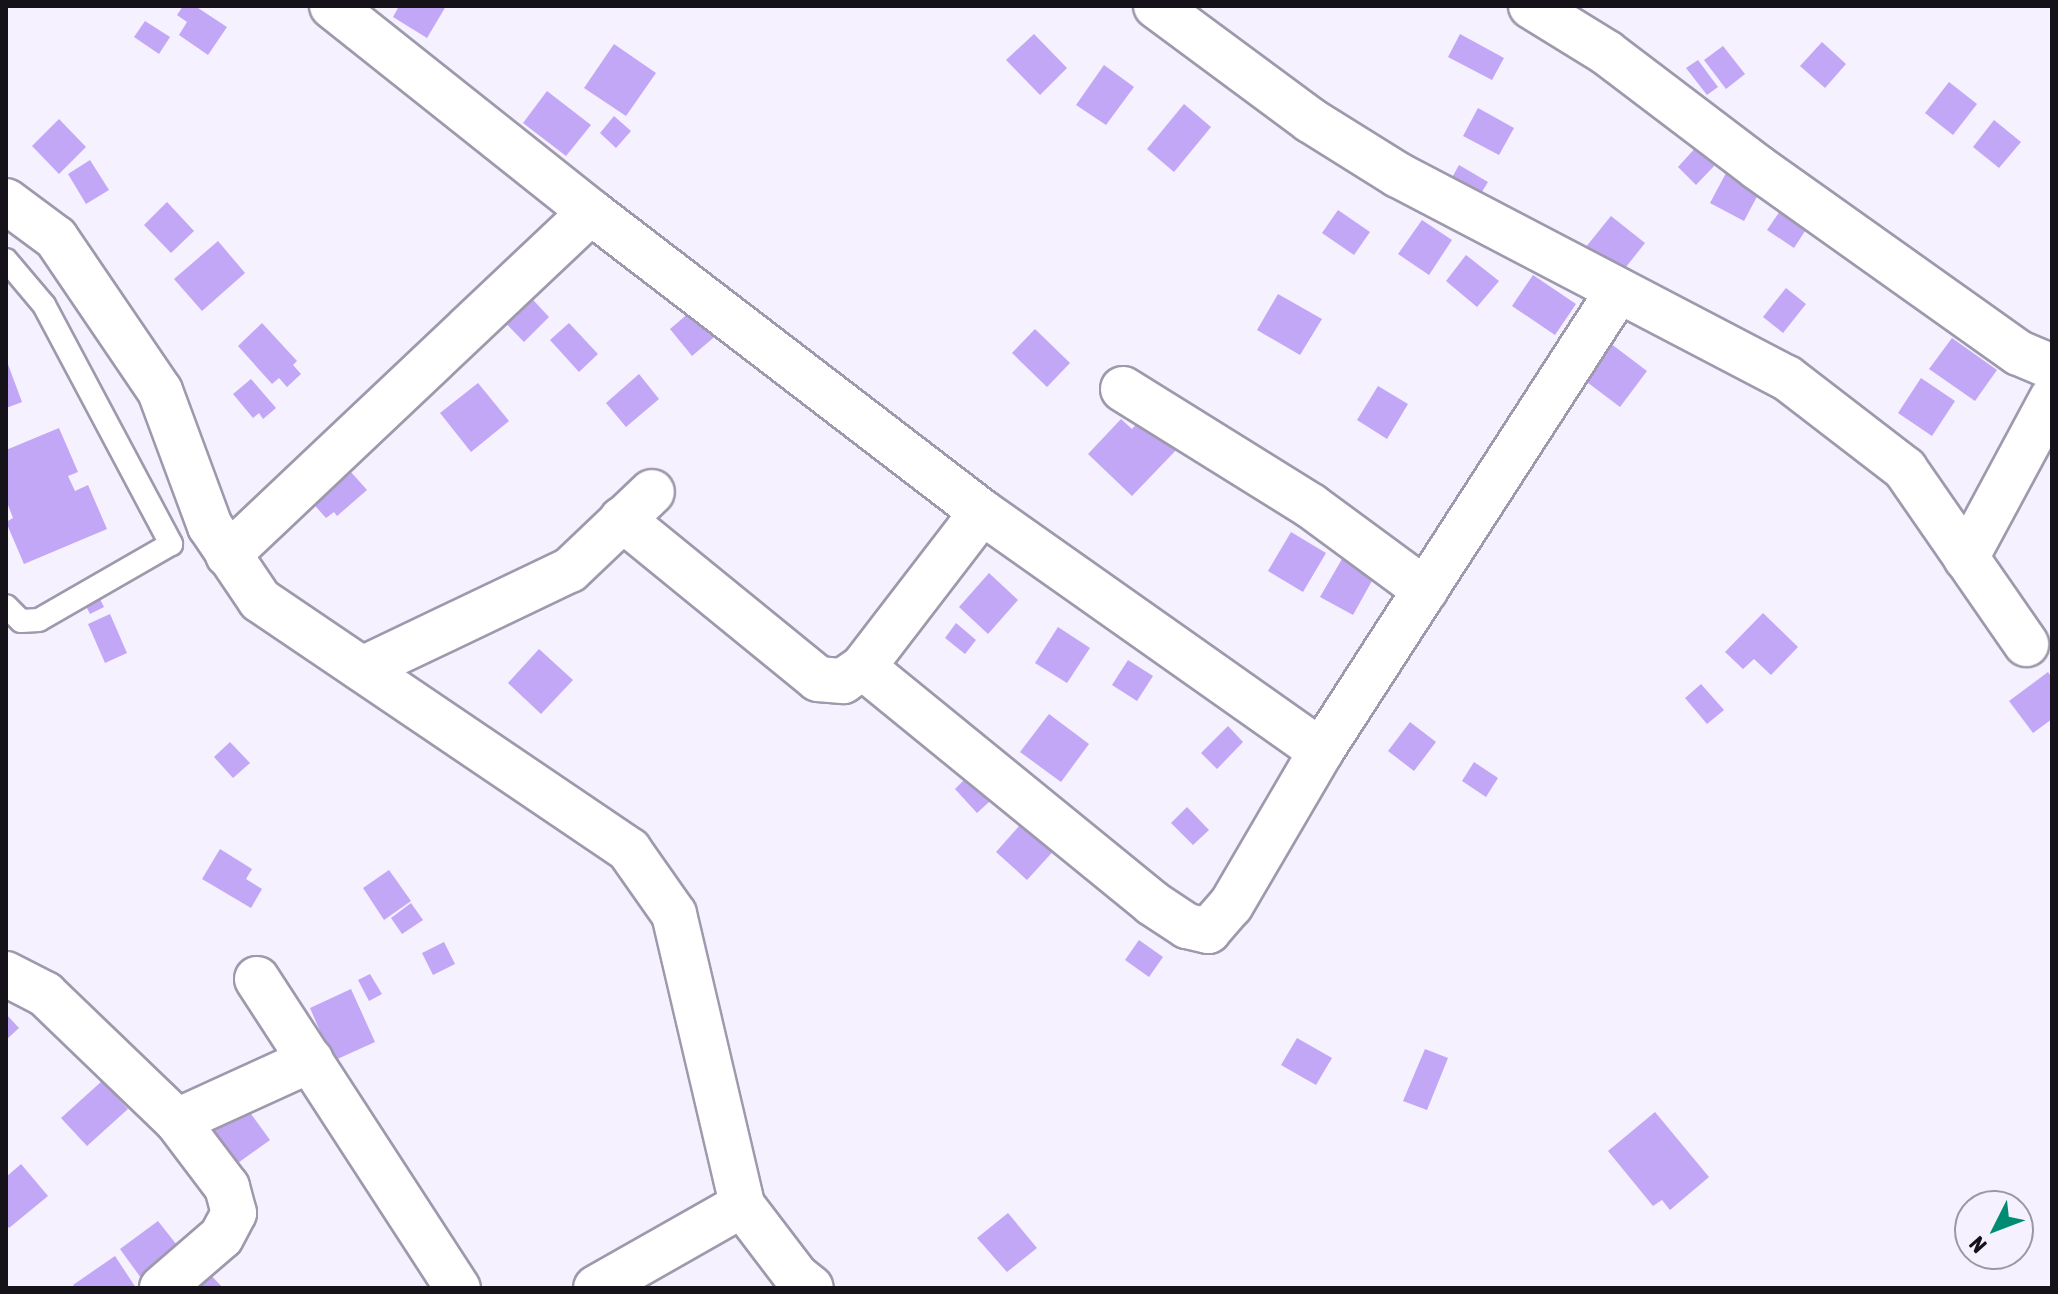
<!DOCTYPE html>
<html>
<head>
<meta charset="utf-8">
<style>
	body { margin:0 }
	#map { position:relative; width:2058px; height:1294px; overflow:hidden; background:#f5f1fe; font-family:"Asap Condensed",sans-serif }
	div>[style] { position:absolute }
	.building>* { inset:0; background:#c2a7f7 }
	.roads { filter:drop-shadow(2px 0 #9e99ac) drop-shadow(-2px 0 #9e99ac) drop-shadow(0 2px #9e99ac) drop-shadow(0 -2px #9e99ac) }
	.service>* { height:22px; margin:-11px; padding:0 11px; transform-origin:11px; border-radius:11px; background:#fff }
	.minor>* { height:44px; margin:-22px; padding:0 22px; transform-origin:22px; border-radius:22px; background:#fff }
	span { translate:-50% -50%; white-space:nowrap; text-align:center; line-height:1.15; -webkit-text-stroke:6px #f5f1fe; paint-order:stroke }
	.frame { position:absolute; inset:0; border:8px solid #15121a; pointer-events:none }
	.north { position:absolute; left:1954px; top:1190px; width:80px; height:80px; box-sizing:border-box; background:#f5f1fe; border:2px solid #9b98a3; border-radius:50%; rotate:228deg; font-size:22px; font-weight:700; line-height:32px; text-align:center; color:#15121a }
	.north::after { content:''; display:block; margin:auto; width:28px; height:36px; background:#008c73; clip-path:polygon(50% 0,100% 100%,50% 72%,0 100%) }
</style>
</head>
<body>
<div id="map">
	<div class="building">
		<div style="clip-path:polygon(183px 6px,195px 6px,227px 27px,208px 55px,179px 35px,187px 22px,177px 15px)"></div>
		<div style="clip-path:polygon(399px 6px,446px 6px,427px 38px,393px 17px)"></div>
		<div style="clip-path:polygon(145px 21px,170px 37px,159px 54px,134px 37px)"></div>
		<div style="clip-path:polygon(1034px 34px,1067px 68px,1040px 95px,1006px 60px)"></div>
		<div style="clip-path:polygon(1460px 34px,1504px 58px,1492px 80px,1448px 57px)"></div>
		<div style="clip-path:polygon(1822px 42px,1846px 64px,1825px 88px,1800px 66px)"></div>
		<div style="clip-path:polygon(614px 44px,656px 73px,626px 116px,584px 88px)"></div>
		<div style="clip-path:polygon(1723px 46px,1745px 74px,1726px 89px,1704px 60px)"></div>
		<div style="clip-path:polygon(1698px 60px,1718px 87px,1707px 95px,1686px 68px)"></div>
		<div style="clip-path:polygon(1104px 65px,1134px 87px,1106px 125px,1076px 105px)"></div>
		<div style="clip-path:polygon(1949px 82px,1977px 104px,1953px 135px,1925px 113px)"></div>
		<div style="clip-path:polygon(547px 91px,591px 125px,566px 156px,523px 123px)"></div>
		<div style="clip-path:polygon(1184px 104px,1211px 127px,1174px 172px,1147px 149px)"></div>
		<div style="clip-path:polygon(1478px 108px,1514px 128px,1499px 155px,1463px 136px)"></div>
		<div style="clip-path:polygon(614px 116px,631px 131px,616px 148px,600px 133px)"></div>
		<div style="clip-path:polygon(59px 119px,86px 147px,59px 174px,32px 146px)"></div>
		<div style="clip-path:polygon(1994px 120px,2021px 142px,1999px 168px,1973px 147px)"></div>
		<div style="clip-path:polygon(1697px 146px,1716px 164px,1696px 185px,1678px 167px)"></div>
		<div style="clip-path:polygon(90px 160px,109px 190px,86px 204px,68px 174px)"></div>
		<div style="clip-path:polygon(1459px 165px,1488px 182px,1472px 208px,1444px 192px)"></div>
		<div style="clip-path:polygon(1726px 173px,1760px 191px,1744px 221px,1710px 203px)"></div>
		<div style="clip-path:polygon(167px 202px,194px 231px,171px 253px,144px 225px)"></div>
		<div style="clip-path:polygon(1338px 210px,1370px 232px,1354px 255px,1322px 233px)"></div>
		<div style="clip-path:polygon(1780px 211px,1807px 228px,1794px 248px,1767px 230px)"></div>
		<div style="clip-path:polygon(1611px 216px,1645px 243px,1622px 272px,1581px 253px)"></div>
		<div style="clip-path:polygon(1422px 220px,1452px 240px,1429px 275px,1398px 254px)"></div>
		<div style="clip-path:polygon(218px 241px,245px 273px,202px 311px,174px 279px)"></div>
		<div style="clip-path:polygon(1466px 255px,1499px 281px,1477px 307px,1446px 281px)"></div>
		<div style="clip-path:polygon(1533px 275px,1576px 304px,1555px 335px,1512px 306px)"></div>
		<div style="clip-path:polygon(521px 287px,549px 317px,524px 342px,495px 312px)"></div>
		<div style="clip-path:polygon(1786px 288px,1806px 304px,1783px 333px,1763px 317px)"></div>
		<div style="clip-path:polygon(1278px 294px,1322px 319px,1300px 355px,1257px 330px)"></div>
		<div style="clip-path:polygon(697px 306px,719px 333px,692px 356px,670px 329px)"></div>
		<div style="clip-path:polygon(262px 323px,297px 361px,293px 365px,301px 374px,287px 387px,279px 378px,272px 384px,238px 346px)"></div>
		<div style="clip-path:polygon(569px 323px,598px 354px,579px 372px,550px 340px)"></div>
		<div style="clip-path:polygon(1035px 329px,1070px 363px,1047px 387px,1012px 353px)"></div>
		<div style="clip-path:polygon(1602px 337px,1647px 371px,1620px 407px,1575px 373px)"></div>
		<div style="clip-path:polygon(1952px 338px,1997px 370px,1975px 401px,1929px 369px)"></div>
		<div style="clip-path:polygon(6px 359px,22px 402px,6px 408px)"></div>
		<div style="clip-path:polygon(639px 374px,659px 399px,626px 427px,606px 403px)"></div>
		<div style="clip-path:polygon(1921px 378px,1955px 401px,1932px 436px,1898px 413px)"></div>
		<div style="clip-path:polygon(251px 379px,276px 408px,263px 419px,259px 413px,253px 418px,233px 394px)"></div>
		<div style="clip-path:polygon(478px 383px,509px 421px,471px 452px,440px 413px)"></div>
		<div style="clip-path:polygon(1378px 386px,1408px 404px,1387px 439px,1357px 420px)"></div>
		<div style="clip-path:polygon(1146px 414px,1180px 446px,1132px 496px,1088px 454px,1121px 419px,1132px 429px)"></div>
		<div style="clip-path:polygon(59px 428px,78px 472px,68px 476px,75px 491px,88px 485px,107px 529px,24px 564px,6px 522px,13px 518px,6px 500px,6px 450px)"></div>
		<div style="clip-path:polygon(342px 462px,367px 490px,337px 516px,334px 512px,326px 518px,309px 499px)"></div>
		<div style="clip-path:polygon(1291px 532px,1326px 553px,1303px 592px,1268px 571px)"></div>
		<div style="clip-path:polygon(1346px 552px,1378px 570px,1353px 615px,1320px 597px)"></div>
		<div style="clip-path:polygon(989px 573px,1018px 600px,988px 634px,959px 607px)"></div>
		<div style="clip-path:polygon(97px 593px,104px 607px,90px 614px,83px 600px)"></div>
		<div style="clip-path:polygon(1763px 613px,1798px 647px,1771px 675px,1754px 659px,1743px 669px,1725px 652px)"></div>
		<div style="clip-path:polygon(110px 614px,127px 653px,105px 663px,88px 624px)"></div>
		<div style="clip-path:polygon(956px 623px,976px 640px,965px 654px,945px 638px)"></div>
		<div style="clip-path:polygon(1058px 627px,1090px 648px,1067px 683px,1035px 663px)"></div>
		<div style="clip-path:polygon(539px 649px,573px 680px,541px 714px,508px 683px)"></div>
		<div style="clip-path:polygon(1128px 660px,1153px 676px,1137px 701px,1112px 685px)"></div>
		<div style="clip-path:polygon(2048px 672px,2052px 678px,2052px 719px,2033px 733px,2009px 701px)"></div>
		<div style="clip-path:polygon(1701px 684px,1724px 710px,1707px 724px,1685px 698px)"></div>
		<div style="clip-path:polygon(1049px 714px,1089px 744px,1061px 782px,1020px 752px)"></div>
		<div style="clip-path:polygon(1410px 722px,1436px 742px,1414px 771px,1388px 751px)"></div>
		<div style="clip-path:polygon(1228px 726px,1243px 742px,1217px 769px,1201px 753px)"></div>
		<div style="clip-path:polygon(230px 742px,250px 763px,233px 778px,214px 757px)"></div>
		<div style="clip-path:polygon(1474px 762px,1498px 778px,1486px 797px,1462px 781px)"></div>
		<div style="clip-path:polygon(977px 767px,1000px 792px,977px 813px,955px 789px)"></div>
		<div style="clip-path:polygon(1187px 807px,1209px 830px,1193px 845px,1171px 823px)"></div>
		<div style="clip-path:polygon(1027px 817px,1058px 846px,1027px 880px,996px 852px)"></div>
		<div style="clip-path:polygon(220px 849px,252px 869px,246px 879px,262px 889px,251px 908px,202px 879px)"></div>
		<div style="clip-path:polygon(389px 870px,411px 901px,384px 920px,363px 888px)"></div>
		<div style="clip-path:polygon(411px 903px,423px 920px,402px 934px,391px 918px)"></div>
		<div style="clip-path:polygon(1139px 940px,1163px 957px,1149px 977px,1125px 960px)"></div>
		<div style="clip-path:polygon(444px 942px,455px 964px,433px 975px,422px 953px)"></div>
		<div style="clip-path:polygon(370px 974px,382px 994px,369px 1001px,358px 980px)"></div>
		<div style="clip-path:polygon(351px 989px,375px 1042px,333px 1061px,310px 1008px)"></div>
		<div style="clip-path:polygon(6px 1014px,19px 1028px,6px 1040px)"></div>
		<div style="clip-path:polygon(1297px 1038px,1332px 1058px,1316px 1085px,1281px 1065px)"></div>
		<div style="clip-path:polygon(1425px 1049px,1448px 1058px,1427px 1110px,1403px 1101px)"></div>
		<div style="clip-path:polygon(102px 1081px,128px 1109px,87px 1146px,61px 1118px)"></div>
		<div style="clip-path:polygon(246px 1107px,270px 1140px,235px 1165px,212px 1132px)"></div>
		<div style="clip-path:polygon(1655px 1112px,1709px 1177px,1670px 1210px,1662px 1200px,1653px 1206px,1608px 1151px)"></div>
		<div style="clip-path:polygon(21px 1164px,48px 1196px,9px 1228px,6px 1224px,6px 1177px)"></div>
		<div style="clip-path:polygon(1008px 1213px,1037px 1248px,1007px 1272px,977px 1238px)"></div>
		<div style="clip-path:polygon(158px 1221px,180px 1249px,141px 1278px,120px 1249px)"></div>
		<div style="clip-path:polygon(115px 1256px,136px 1288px,75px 1288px,73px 1285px)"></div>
		<div style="clip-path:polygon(206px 1270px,223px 1288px,187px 1288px)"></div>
	</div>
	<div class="roads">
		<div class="service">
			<div style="left:6px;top:260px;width:59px;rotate:49.8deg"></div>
			<div style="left:44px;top:305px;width:271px;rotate:62deg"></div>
			<div style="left:171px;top:544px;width:152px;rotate:150.1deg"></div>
			<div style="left:39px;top:620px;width:18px;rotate:177deg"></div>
			<div style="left:21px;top:621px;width:21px;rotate:-135deg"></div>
		</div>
		<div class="minor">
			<div style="left:332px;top:6px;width:331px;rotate:38.5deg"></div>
			<div style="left:591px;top:212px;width:493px;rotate:37.5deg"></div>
			<div style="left:982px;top:512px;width:415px;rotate:35.2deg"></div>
			<div style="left:1156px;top:6px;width:192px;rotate:36.5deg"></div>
			<div style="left:1310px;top:120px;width:104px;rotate:32deg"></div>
			<div style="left:1398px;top:175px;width:439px;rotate:27.6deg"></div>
			<div style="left:1787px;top:378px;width:149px;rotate:37.6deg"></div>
			<div style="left:1905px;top:469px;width:213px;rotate:55.3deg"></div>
			<div style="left:1531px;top:6px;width:89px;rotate:31.7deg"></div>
			<div style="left:1607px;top:53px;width:188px;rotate:37.2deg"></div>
			<div style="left:1757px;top:167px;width:321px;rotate:35.4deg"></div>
			<div style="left:2019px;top:353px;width:36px;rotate:23deg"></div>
			<div style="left:6px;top:201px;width:62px;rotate:36.5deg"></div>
			<div style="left:56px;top:238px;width:185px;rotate:55.8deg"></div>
			<div style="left:160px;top:391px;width:144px;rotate:69.7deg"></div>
			<div style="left:210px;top:526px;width:89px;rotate:56deg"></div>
			<div style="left:260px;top:600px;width:446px;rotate:34.1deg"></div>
			<div style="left:629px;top:850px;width:78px;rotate:54.9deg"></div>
			<div style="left:674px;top:914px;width:299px;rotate:76.8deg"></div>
			<div style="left:742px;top:1205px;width:89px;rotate:52.7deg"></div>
			<div style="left:796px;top:1276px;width:19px;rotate:39deg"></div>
			<div style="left:1123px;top:389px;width:221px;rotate:31.9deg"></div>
			<div style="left:1311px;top:506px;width:142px;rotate:36.4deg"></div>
			<div style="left:622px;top:519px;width:253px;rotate:39.2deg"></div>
			<div style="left:818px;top:679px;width:25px;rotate:5deg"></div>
			<div style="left:843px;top:681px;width:24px;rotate:-35deg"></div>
			<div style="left:863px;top:667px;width:195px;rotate:-52.5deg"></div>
			<div style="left:228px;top:555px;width:499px;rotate:-43.4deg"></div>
			<div style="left:1966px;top:558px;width:182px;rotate:-61.7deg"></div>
			<div style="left:863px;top:667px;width:373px;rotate:39.2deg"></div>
			<div style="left:1152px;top:903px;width:42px;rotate:33.3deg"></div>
			<div style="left:1187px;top:926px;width:22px;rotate:13deg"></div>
			<div style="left:1208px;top:931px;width:35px;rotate:-49deg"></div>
			<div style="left:1231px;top:905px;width:178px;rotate:-59.7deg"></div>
			<div style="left:1321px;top:751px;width:548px;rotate:-57.15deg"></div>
			<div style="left:362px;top:669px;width:230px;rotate:-25.5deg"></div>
			<div style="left:570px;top:570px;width:113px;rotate:-43.6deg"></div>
			<div style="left:6px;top:974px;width:44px;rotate:27.1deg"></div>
			<div style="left:45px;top:994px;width:183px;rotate:43.9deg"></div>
			<div style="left:177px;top:1121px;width:83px;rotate:52.9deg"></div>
			<div style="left:227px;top:1187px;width:27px;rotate:75deg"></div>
			<div style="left:234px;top:1213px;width:27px;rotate:118deg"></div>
			<div style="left:221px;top:1237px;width:78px;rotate:139.2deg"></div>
			<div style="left:257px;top:979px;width:369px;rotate:57deg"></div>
			<div style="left:177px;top:1121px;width:147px;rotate:-24.5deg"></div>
			<div style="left:596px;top:1288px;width:168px;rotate:-29.6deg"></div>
		</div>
	</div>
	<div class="frame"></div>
	<div class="north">N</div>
</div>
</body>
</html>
